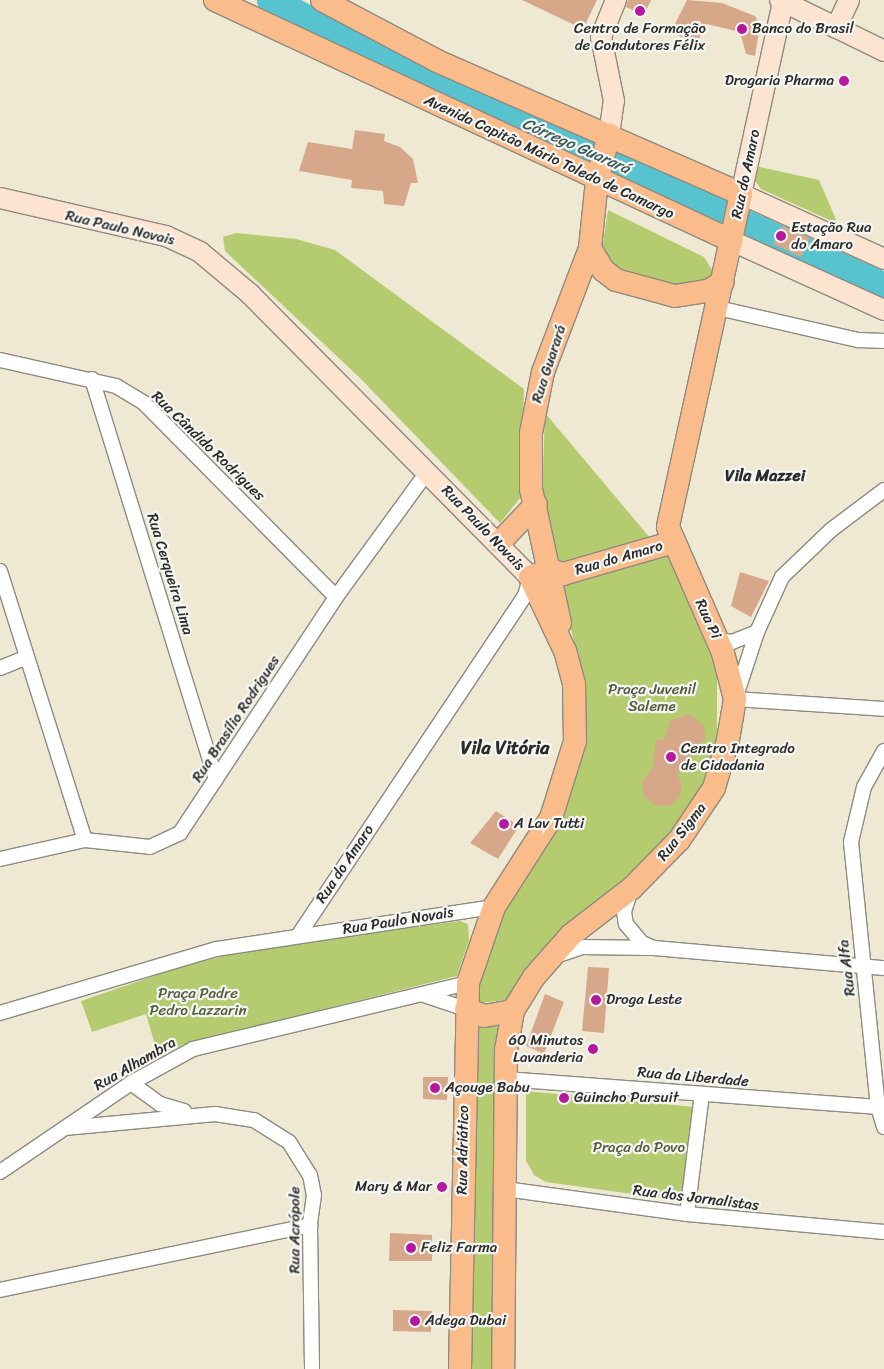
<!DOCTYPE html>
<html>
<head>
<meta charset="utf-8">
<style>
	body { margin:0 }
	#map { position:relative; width:884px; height:1369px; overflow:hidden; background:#efe9d4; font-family:Sriracha,sans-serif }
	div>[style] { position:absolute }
	.green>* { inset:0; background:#b4cb6f }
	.river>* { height:29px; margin:-14.5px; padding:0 14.5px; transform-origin:14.5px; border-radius:14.5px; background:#56c3ce }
	.building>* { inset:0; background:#d7a789 }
	.roads { filter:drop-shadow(1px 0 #8d8a80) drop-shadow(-1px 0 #8d8a80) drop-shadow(0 1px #8d8a80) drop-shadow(0 -1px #8d8a80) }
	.street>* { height:14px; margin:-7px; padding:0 7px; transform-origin:7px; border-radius:7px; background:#fff }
	.secondary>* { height:20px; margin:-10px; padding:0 10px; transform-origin:10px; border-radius:10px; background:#fde4d1 }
	.primary>* { height:22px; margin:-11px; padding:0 11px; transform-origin:11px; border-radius:11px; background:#fabc8b }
	.dots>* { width:14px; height:14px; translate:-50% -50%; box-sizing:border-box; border:2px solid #f6f6f2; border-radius:50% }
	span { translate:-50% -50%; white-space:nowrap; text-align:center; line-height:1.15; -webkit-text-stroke:4.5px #f6f6f2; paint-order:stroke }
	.poi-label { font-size:15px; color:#2b2b2b }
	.left { translate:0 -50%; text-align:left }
	.right { translate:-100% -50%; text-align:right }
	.street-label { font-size:15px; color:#2b2b2b }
	.park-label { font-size:15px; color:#545b3f }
	.water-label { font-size:16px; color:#38595c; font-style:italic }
	.neighbourhood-label { font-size:16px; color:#2b2b2b; font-weight:700 }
	.quarter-label { font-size:18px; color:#2b2b2b; font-weight:700 }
</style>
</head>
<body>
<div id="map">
	<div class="green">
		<div style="clip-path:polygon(755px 166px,819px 180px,838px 224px,761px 189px,754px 179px)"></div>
		<div style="clip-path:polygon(608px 210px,704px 257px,714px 273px,708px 283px,699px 289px,624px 281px,601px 255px)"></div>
		<div style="clip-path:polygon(236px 233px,296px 239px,335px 250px,524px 389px,521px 497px,500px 523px,360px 378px,225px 251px,223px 237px)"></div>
		<div style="clip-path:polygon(545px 413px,651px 539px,555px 567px,542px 499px)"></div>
		<div style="clip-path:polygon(668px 554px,717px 671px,717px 739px,704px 784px,671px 833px,625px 880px,564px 928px,505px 1000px,481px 1003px,473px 988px,502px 917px,560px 822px,585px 742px,584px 682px,560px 585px)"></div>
		<div style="clip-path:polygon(460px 921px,468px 924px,469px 940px,457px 976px,188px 1043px,158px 1055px,146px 1014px,92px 1032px,81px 1001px,180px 967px,255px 948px)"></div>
		<div style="clip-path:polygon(474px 1023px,501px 1024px,496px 1369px,468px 1369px)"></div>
		<div style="clip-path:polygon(526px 1091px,695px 1107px,683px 1201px,546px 1182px,534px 1175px,526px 1161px)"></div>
	</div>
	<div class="river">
		<div style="left:271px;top:0;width:116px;rotate:28.3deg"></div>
		<div style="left:373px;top:55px;width:561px;rotate:24.42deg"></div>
	</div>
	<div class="building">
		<div style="clip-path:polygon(522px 0,597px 0,583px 29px)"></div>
		<div style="clip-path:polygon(628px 0,651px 0,644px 15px,626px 7px)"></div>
		<div style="clip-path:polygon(687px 0,722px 3px,755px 16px,760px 25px,755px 56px,746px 54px,740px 32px,707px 24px,696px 44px,671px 32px)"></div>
		<div style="clip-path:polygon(355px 130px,385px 134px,384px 141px,400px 147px,413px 159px,418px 183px,411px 183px,404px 206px,384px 204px,383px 191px,351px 188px,352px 180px,299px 171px,308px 142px,352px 149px)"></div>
		<div style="clip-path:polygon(782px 226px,810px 238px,801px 257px,773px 244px)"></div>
		<div style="clip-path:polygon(740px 572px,769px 581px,751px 617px,731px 606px)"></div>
		<div style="clip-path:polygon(689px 714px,704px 726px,705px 739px,677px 773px,682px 785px,679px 798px,668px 806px,654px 805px,644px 796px,642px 783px,653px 767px,656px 739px,664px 740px,671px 720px)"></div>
		<div style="clip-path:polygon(496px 811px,519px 826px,498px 859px,470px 843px)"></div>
		<div style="clip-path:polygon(588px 967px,609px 968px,604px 1033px,582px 1031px)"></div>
		<div style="clip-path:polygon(545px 994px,564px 1002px,544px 1054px,526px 1046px)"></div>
		<div style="clip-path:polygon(423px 1077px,448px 1077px,447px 1100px,423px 1099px)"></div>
		<div style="clip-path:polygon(390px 1233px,432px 1235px,432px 1261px,389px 1261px)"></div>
		<div style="clip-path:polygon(393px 1310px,432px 1311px,431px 1332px,393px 1331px)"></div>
	</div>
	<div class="roads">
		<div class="street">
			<div style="left:718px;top:308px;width:144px;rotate:12.9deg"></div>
			<div style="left:858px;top:340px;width:26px;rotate:2deg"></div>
			<div style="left:0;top:360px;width:119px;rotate:12.6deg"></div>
			<div style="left:116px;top:386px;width:33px;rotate:31deg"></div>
			<div style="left:144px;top:403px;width:273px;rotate:45.3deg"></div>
			<div style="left:92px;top:379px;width:419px;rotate:72.8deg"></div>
			<div style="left:884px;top:490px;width:66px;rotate:143deg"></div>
			<div style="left:831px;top:530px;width:68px;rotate:136.2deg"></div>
			<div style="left:782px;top:577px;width:60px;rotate:114.4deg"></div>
			<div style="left:757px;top:632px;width:71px;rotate:108.2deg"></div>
			<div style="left:735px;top:699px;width:149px;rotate:3.8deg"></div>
			<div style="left:0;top:571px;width:282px;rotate:72.5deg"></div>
			<div style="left:718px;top:640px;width:14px;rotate:8deg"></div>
			<div style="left:732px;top:642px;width:27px;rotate:-22deg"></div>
			<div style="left:0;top:668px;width:29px;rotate:-22deg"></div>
			<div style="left:884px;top:751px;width:41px;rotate:119.1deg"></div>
			<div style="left:864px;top:787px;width:57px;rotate:103.3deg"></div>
			<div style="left:851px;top:842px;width:266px;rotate:84.2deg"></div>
			<div style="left:878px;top:1107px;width:21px;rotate:73deg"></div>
			<div style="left:0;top:859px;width:87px;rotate:-12.6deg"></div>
			<div style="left:85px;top:840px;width:65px;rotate:6.1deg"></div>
			<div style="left:150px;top:847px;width:33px;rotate:-25deg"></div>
			<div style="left:180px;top:833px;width:283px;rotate:-56.5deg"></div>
			<div style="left:336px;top:597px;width:155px;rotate:-53.9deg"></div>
			<div style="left:631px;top:890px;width:23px;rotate:108deg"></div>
			<div style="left:624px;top:912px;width:12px;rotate:81deg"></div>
			<div style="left:626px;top:924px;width:25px;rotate:50deg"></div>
			<div style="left:642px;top:943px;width:13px;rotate:23deg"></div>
			<div style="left:654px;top:948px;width:231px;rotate:5deg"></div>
			<div style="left:298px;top:936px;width:409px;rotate:-56.3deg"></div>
			<div style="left:525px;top:596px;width:20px;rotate:-75deg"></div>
			<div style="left:556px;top:956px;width:28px;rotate:-19deg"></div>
			<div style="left:582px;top:947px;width:69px;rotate:0.8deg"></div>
			<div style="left:424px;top:995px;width:44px;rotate:18.4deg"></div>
			<div style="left:0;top:1013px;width:225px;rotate:-16.5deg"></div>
			<div style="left:216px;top:949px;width:281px;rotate:-8.6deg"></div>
			<div style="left:506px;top:1079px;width:373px;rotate:4.3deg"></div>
			<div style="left:131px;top:1083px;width:36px;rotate:36deg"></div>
			<div style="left:160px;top:1104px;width:25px;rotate:16deg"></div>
			<div style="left:65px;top:1128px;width:151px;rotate:-5.3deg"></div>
			<div style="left:215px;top:1114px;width:39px;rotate:9deg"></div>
			<div style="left:254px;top:1120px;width:41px;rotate:32.2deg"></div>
			<div style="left:289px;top:1142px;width:39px;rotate:58deg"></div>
			<div style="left:310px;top:1175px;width:20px;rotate:79deg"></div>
			<div style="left:314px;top:1195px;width:30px;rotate:98deg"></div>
			<div style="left:310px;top:1225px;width:144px;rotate:89.2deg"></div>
			<div style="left:0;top:1172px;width:158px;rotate:-34.2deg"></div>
			<div style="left:131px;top:1083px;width:71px;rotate:-28.7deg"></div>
			<div style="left:193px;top:1049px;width:283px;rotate:-13.5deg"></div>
			<div style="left:505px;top:1189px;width:184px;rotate:7.8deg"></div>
			<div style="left:687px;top:1214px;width:198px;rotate:5.2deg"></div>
			<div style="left:687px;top:1214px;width:121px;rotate:-82.9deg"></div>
			<div style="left:0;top:1290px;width:317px;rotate:-11.8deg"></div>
		</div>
		<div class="secondary">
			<div style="left:780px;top:0;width:116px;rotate:26.1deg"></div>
			<div style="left:783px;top:2px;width:197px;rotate:102.3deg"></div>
			<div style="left:741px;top:194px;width:157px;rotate:24.4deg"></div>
			<div style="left:836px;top:28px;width:31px;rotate:-65deg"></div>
			<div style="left:609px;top:135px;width:34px;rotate:-82deg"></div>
			<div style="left:614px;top:101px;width:65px;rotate:-101.5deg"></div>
			<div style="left:601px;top:37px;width:40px;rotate:-68deg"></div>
			<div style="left:0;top:198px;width:170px;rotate:12.9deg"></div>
			<div style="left:166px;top:236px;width:38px;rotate:25deg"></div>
			<div style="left:200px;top:252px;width:65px;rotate:40deg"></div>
			<div style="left:250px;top:294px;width:398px;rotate:45.3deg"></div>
			<div style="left:732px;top:241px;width:167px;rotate:24.4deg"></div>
		</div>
		<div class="primary">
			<div style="left:215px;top:0;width:570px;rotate:24.99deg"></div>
			<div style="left:322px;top:0;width:130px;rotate:27.9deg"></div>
			<div style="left:437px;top:61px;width:332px;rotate:23.6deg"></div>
			<div style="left:741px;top:194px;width:341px;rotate:102.4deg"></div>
			<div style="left:668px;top:527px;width:137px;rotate:66.4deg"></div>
			<div style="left:723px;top:653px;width:48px;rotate:75.4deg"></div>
			<div style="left:735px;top:699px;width:42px;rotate:99.7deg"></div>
			<div style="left:728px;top:740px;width:50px;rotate:106.3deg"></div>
			<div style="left:714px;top:788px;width:63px;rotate:123.9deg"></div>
			<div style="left:679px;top:840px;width:67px;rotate:134.4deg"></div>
			<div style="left:632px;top:888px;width:77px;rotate:142.4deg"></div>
			<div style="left:571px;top:935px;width:56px;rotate:131.4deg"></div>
			<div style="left:534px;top:977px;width:40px;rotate:122deg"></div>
			<div style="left:513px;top:1011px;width:39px;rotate:100deg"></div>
			<div style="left:506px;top:1049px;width:320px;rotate:90.5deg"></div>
			<div style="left:590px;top:248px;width:26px;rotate:59deg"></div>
			<div style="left:603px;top:270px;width:16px;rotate:38deg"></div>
			<div style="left:616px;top:280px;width:61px;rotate:15.2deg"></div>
			<div style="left:675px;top:296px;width:33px;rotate:-9deg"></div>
			<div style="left:708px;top:291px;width:17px;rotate:-31deg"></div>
			<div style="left:500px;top:542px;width:52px;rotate:-46.5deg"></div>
			<div style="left:560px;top:623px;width:137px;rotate:-102.2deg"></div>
			<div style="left:531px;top:489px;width:56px;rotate:-90deg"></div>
			<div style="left:531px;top:433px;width:62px;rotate:-78.9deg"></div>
			<div style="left:543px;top:372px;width:133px;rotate:-69.2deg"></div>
			<div style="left:590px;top:248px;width:68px;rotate:-84.1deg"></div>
			<div style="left:597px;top:180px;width:47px;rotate:-75.1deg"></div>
			<div style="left:466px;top:1009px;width:19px;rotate:21deg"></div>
			<div style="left:484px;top:1016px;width:29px;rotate:-10deg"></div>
			<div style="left:460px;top:1369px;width:386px;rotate:-88.8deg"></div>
			<div style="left:468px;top:983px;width:80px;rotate:-71.1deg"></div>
			<div style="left:494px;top:907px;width:106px;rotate:-57.4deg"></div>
			<div style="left:551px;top:818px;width:81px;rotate:-72.7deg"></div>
			<div style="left:575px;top:741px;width:57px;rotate:-91deg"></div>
			<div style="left:574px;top:684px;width:34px;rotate:-105deg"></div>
			<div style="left:565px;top:651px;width:82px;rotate:-115.3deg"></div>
			<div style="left:530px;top:577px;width:21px;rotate:-19deg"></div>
			<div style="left:550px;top:570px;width:14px;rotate:17deg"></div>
			<div style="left:563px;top:574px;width:116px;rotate:-16.1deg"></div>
		</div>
	</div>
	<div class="dots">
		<div style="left:640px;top:11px;background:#b5179e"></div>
		<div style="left:742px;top:29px;background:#b5179e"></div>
		<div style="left:844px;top:81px;background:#b5179e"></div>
		<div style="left:781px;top:236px;background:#b5179e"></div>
		<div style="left:671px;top:757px;background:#b5179e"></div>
		<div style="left:504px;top:824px;background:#b5179e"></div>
		<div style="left:596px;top:1000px;background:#b5179e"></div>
		<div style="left:593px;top:1049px;background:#b5179e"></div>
		<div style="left:435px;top:1088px;background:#b5179e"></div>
		<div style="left:564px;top:1098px;background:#b5179e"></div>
		<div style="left:442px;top:1187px;background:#b5179e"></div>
		<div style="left:411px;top:1248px;background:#b5179e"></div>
		<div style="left:415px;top:1321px;background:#b5179e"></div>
	</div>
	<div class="poi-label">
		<span style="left:640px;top:37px">Centro de Formação<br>de Condutores Félix</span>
		<span class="left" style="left:752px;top:29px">Banco do Brasil</span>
		<span class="right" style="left:834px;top:81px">Drogaria Pharma</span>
		<span class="left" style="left:791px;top:236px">Estação Rua<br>do Amaro</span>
		<span class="left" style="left:681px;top:757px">Centro Integrado<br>de Cidadania</span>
		<span class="left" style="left:514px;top:824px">A Lav Tutti</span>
		<span class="left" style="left:606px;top:1000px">Droga Leste</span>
		<span class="right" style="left:583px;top:1049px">60 Minutos<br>Lavanderia</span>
		<span class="left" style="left:445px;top:1088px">Açouge Babu</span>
		<span class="left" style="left:574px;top:1098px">Guincho Pursuit</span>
		<span class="right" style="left:432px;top:1187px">Mary &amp; Mar</span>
		<span class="left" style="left:421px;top:1248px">Feliz Farma</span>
		<span class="left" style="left:425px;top:1321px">Adega Dubai</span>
	</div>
	<div class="street-label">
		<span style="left:549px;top:157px;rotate:25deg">Avenida Capitão Mário Toledo de Camargo</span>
		<span style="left:746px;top:174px;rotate:-78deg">Rua do Amaro</span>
		<span style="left:120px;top:228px;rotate:13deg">Rua Paulo Novais</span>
		<span style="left:549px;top:364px;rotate:-72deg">Rua Guarará</span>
		<span style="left:208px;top:446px;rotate:44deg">Rua Cândido Rodrigues</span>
		<span style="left:483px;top:528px;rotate:46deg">Rua Paulo Novais</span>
		<span style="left:619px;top:558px;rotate:-16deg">Rua do Amaro</span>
		<span style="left:170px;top:574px;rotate:73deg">Rua Cerqueira Lima</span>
		<span style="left:708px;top:619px;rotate:65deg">Rua Pi</span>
		<span style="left:236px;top:719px;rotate:-57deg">Rua Brasílio Rodrigues</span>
		<span style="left:682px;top:832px;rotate:-52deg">Rua Sigma</span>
		<span style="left:345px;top:864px;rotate:-56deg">Rua do Amaro</span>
		<span style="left:398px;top:921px;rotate:-9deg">Rua Paulo Novais</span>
		<span style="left:847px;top:968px;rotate:-97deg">Rua Alfa</span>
		<span style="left:135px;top:1064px;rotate:-30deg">Rua Alhambra</span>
		<span style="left:693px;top:1077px;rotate:5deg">Rua da Liberdade</span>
		<span style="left:463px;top:1150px;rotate:-89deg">Rua Adriático</span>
		<span style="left:696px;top:1198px;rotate:7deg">Rua dos Jornalistas</span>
		<span style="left:295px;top:1230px;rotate:-90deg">Rua Acrópole</span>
	</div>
	<div class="park-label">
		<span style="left:652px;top:698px">Praça Juvenil<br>Saleme</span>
		<span style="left:198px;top:1002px">Praça Padre<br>Pedro Lazzarin</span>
		<span style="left:639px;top:1148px">Praça do Povo</span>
	</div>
	<div class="water-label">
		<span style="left:576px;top:146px;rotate:24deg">Córrego Guarará</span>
	</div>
	<div class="neighbourhood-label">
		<span style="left:765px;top:476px">Vila Mazzei</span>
	</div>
	<div class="quarter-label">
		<span style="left:505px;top:748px">Vila Vitória</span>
	</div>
</div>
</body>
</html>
